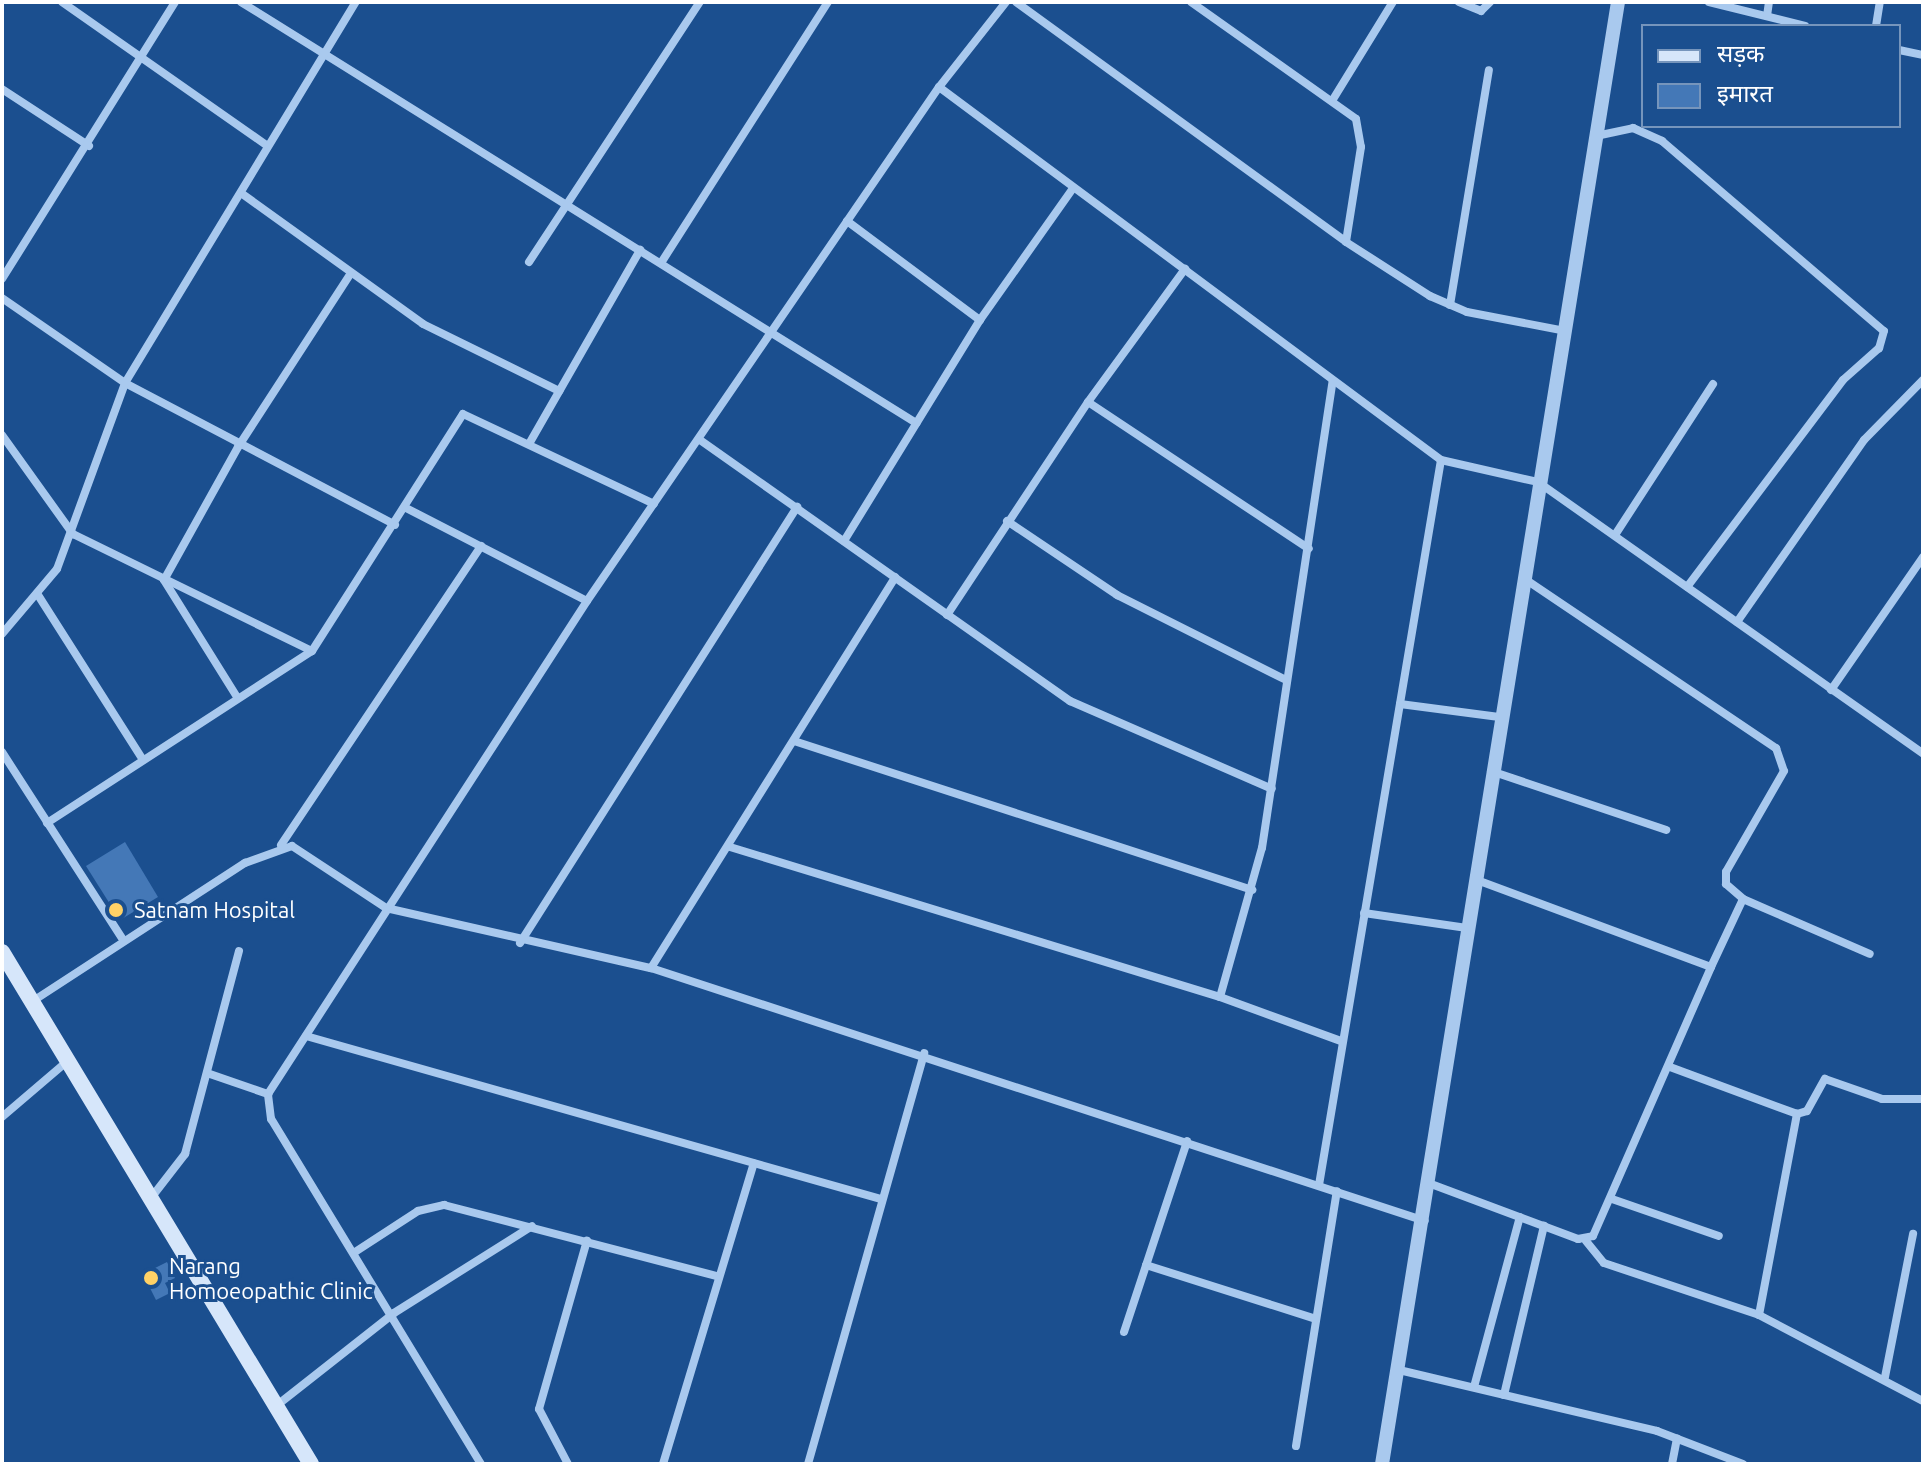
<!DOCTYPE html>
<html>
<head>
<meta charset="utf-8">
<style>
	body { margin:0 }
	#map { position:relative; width:1925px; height:1466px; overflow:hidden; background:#1b4f8f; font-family:Ubuntu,"Noto Sans Devanagari",sans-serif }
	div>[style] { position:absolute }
	.building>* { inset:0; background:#4478b7 }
	.minor>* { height:8px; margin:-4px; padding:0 4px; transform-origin:4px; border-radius:4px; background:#a9c9ee }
	.tertiary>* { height:14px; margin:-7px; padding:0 7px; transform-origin:7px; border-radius:7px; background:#a9c9ee }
	.secondary>* { height:16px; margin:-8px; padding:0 8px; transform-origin:8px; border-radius:8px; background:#d6e6fa }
	.dots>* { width:22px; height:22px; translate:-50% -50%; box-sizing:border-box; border:4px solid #1b4f8f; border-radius:50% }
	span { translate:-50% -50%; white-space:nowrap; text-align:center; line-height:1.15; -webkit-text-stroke:6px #1b4f8f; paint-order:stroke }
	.poi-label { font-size:22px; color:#fff }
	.left { translate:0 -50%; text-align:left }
	.frame { position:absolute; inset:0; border:4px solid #fff; pointer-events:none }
	.legend { position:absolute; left:1641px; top:24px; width:260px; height:104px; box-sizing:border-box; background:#1b4f8f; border:2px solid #7695bc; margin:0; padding:10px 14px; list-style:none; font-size:24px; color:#fff }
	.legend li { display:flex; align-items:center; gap:16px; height:40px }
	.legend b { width:40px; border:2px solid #7695bc }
</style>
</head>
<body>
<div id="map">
	<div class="building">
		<div style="clip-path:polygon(125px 842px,158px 897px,120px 920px,86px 866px)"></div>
		<div style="clip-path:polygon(167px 1262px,175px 1278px,165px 1283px,170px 1293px,156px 1300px,143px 1274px)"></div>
	</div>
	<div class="minor">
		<div style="left:62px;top:2px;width:251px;rotate:35deg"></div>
		<div style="left:241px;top:2px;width:796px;rotate:31.95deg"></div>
		<div style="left:1006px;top:2px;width:108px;rotate:128.2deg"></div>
		<div style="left:939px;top:87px;width:625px;rotate:36.61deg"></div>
		<div style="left:1441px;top:460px;width:99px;rotate:12.8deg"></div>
		<div style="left:1538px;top:482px;width:471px;rotate:35.2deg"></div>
		<div style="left:1016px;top:2px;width:408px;rotate:36deg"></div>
		<div style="left:1346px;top:242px;width:100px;rotate:32.7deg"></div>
		<div style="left:1430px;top:296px;width:40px;rotate:23.4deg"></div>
		<div style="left:1467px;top:312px;width:101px;rotate:10.9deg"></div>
		<div style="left:1191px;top:2px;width:202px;rotate:35.3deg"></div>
		<div style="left:1356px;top:119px;width:28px;rotate:80deg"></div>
		<div style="left:1361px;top:147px;width:96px;rotate:99deg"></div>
		<div style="left:1459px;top:2px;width:24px;rotate:22deg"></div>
		<div style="left:1481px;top:11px;width:13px;rotate:-45deg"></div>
		<div style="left:1709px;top:2px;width:99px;rotate:14deg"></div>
		<div style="left:1767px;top:16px;width:14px;rotate:-82deg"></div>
		<div style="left:1876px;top:26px;width:24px;rotate:-81deg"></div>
		<div style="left:1899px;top:50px;width:25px;rotate:12deg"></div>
		<div style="left:2px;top:89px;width:104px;rotate:33.2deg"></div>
		<div style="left:1332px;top:101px;width:116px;rotate:-58.4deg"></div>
		<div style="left:1596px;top:136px;width:38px;rotate:-12deg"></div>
		<div style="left:1633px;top:128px;width:32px;rotate:24deg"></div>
		<div style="left:1662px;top:141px;width:292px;rotate:40.6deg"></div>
		<div style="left:1884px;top:331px;width:18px;rotate:106deg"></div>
		<div style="left:1879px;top:348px;width:48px;rotate:138.4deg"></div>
		<div style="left:1843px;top:380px;width:259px;rotate:127deg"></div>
		<div style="left:241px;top:193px;width:224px;rotate:35.7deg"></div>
		<div style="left:423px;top:324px;width:152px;rotate:26.2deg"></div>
		<div style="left:847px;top:221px;width:166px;rotate:36.7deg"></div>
		<div style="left:529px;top:262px;width:311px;rotate:-56.7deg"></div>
		<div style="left:661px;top:263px;width:310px;rotate:-57.4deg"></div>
		<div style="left:2px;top:279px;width:327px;rotate:-58deg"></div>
		<div style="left:2px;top:298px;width:150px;rotate:34.6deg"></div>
		<div style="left:125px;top:383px;width:305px;rotate:27.7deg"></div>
		<div style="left:1450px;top:305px;width:238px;rotate:-80.6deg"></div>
		<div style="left:1088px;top:402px;width:265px;rotate:33.6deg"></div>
		<div style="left:2px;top:435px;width:122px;rotate:54.4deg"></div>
		<div style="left:73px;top:534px;width:266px;rotate:26.1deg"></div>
		<div style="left:312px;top:651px;width:281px;rotate:-57.5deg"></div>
		<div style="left:463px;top:414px;width:211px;rotate:25.2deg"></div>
		<div style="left:700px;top:440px;width:453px;rotate:35.2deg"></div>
		<div style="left:1070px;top:701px;width:220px;rotate:23.5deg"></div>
		<div style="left:529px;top:444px;width:224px;rotate:-60.2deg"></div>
		<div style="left:406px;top:508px;width:203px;rotate:27.2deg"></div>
		<div style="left:1007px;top:521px;width:133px;rotate:33.9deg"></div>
		<div style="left:1117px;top:595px;width:187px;rotate:26.7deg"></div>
		<div style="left:1615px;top:535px;width:180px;rotate:-57deg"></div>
		<div style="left:844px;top:541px;width:259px;rotate:-58.4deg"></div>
		<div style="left:980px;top:320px;width:161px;rotate:-54.8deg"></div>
		<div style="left:1525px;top:579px;width:303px;rotate:34deg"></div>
		<div style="left:1776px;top:748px;width:24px;rotate:71deg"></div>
		<div style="left:1784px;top:771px;width:116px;rotate:119.9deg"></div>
		<div style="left:1726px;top:872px;width:12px;rotate:90deg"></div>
		<div style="left:1726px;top:884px;width:23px;rotate:41deg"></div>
		<div style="left:1743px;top:899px;width:138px;rotate:23.4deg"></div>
		<div style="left:38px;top:595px;width:193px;rotate:57.5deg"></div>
		<div style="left:947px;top:615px;width:255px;rotate:-56.5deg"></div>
		<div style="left:1088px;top:402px;width:165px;rotate:-53.9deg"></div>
		<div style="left:1737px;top:622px;width:222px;rotate:-55.1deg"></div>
		<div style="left:1864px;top:440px;width:84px;rotate:-45.5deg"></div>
		<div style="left:2px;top:634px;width:85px;rotate:-49.8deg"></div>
		<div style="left:57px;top:569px;width:198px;rotate:-69.9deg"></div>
		<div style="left:125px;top:383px;width:446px;rotate:-58.8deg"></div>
		<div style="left:1831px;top:690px;width:162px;rotate:-55.3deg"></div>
		<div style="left:237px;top:697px;width:138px;rotate:-122deg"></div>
		<div style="left:164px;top:580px;width:152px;rotate:-60.9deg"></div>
		<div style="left:238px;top:447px;width:204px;rotate:-57deg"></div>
		<div style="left:1400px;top:704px;width:100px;rotate:7.5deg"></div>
		<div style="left:794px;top:741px;width:482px;rotate:18deg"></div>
		<div style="left:2px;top:752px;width:221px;rotate:57.2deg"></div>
		<div style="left:1491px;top:771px;width:185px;rotate:18.6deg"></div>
		<div style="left:47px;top:823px;width:316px;rotate:-33deg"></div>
		<div style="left:281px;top:845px;width:360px;rotate:-56.2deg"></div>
		<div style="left:730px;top:847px;width:512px;rotate:17.02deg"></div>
		<div style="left:1220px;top:997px;width:129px;rotate:20deg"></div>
		<div style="left:1364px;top:913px;width:104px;rotate:8.3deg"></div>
		<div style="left:520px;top:943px;width:517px;rotate:-57.57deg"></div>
		<div style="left:1711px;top:967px;width:75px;rotate:-64.8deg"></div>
		<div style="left:651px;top:968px;width:461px;rotate:-58deg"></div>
		<div style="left:1220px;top:997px;width:155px;rotate:-74.3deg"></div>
		<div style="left:1262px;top:848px;width:472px;rotate:-81.4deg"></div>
		<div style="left:33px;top:1001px;width:253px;rotate:-33.1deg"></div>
		<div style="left:245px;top:863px;width:50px;rotate:-19.9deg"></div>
		<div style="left:292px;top:846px;width:113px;rotate:33.4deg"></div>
		<div style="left:386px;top:908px;width:272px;rotate:12.8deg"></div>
		<div style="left:651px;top:968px;width:814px;rotate:18.1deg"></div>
		<div style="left:306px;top:1036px;width:598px;rotate:15.83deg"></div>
		<div style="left:1670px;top:1067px;width:135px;rotate:20.3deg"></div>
		<div style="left:1797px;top:1114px;width:10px;rotate:-17deg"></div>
		<div style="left:1807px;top:1111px;width:37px;rotate:-61deg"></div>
		<div style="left:1825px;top:1079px;width:60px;rotate:19.3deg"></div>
		<div style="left:1882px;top:1099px;width:41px"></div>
		<div style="left:207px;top:1073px;width:65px;rotate:19deg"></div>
		<div style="left:2px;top:1117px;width:82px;rotate:-40.5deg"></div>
		<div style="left:1431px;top:1184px;width:157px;rotate:20.5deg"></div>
		<div style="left:1578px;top:1239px;width:15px;rotate:-11deg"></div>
		<div style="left:1593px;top:1236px;width:294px;rotate:-66.3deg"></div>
		<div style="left:1711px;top:967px;width:252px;rotate:-159.6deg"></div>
		<div style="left:1319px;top:1185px;width:735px;rotate:-80.45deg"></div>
		<div style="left:151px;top:1198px;width:56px;rotate:-52.3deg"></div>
		<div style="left:185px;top:1154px;width:210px;rotate:-75.1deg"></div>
		<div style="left:1612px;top:1199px;width:113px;rotate:19.1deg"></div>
		<div style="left:1586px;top:1241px;width:28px;rotate:51deg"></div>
		<div style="left:1604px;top:1263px;width:163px;rotate:18.5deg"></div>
		<div style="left:1759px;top:1315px;width:185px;rotate:27.7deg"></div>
		<div style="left:355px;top:1252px;width:75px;rotate:-33.1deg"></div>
		<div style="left:418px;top:1211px;width:27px;rotate:-13deg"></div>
		<div style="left:444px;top:1205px;width:282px;rotate:14.6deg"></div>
		<div style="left:1146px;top:1265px;width:178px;rotate:17.6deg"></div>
		<div style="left:1759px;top:1315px;width:205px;rotate:-79.3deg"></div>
		<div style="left:1124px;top:1332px;width:201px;rotate:-71.7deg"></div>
		<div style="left:1399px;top:1370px;width:265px;rotate:13.3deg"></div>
		<div style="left:1657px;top:1431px;width:92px;rotate:21deg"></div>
		<div style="left:1885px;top:1377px;width:146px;rotate:-78.9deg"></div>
		<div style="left:1474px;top:1387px;width:176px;rotate:-74.9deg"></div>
		<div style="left:1504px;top:1395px;width:174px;rotate:-76.7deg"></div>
		<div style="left:276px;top:1406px;width:150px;rotate:-38.2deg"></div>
		<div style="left:394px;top:1313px;width:163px;rotate:-32.2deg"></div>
		<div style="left:1296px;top:1446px;width:258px;rotate:-80.9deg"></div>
		<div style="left:481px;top:1464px;width:404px;rotate:-121.3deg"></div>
		<div style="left:271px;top:1119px;width:25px;rotate:-97deg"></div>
		<div style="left:268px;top:1094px;width:587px;rotate:-57.09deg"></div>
		<div style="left:587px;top:601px;width:623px;rotate:-55.6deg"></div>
		<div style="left:568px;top:1464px;width:62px;rotate:-117.8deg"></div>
		<div style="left:539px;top:1409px;width:175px;rotate:-74.1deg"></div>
		<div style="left:663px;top:1464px;width:314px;rotate:-73.2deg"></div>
		<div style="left:808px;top:1464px;width:427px;rotate:-74.2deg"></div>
		<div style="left:1672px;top:1464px;width:26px;rotate:-79deg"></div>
	</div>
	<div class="tertiary">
		<div style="left:1382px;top:1464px;width:1481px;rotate:-80.83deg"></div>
	</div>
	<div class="secondary">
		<div style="left:2px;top:952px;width:598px;rotate:58.89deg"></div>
	</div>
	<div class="dots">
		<div style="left:116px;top:910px;background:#ffd166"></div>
		<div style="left:151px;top:1278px;background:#ffd166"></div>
	</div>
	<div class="poi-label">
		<span class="left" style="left:134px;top:910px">Satnam Hospital</span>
		<span class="left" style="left:169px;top:1278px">Narang<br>Homoeopathic Clinic</span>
	</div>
	<div class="frame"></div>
	<ul class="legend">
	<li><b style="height:10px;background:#d6e6fa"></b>सड़क</li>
	<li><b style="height:22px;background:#4478b7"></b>इमारत</li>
	</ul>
</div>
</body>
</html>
